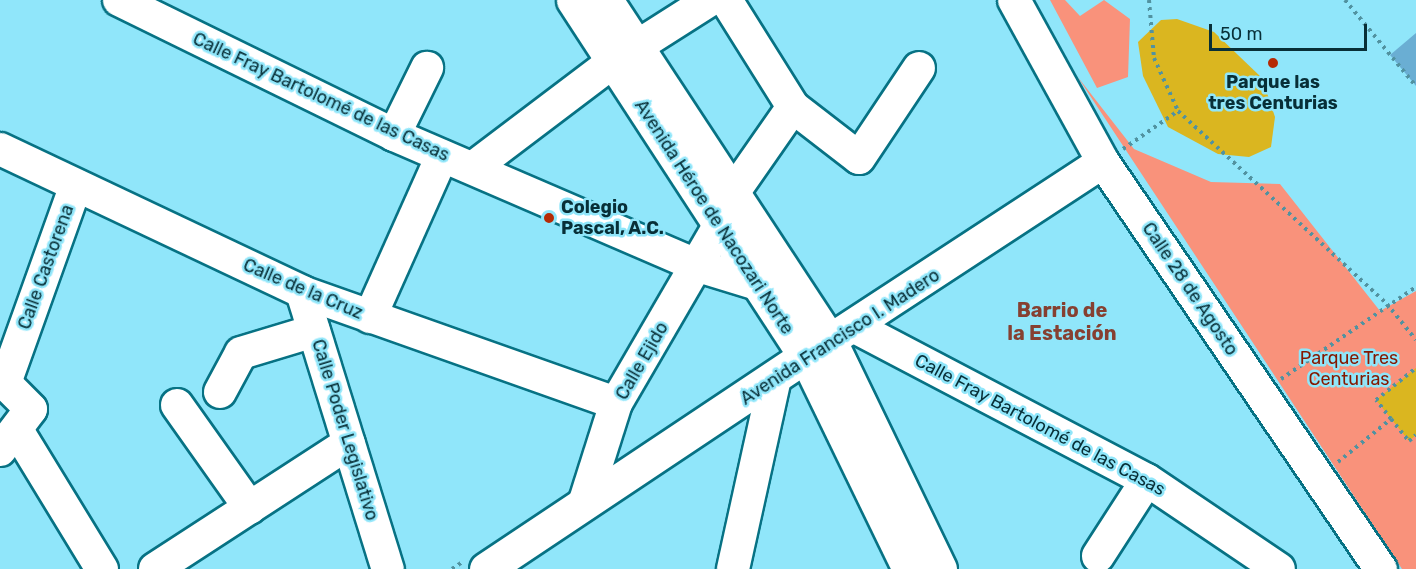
<!DOCTYPE html>
<html>
<head>
<meta charset="utf-8">
<style>
	body { margin:0 }
	#map { position:relative; width:1416px; height:569px; overflow:hidden; background:#90e6fa; font-family:Rubik,sans-serif }
	div>[style] { position:absolute }
	.green>* { inset:0; background:#f9927b }
	.water>* { inset:0; background:#dab620 }
	.building>* { inset:0; background:#6aaed3 }
	.path>* { height:4px; margin-top:-2px; transform-origin:0; background:repeating-linear-gradient(90deg,#5192a0 0 3px,transparent 0 7.5px) }
	.roads { filter:drop-shadow(2px 0 #077284) drop-shadow(-2px 0 #077284) drop-shadow(0 2px #077284) drop-shadow(0 -2px #077284) }
	.minor>* { height:32px; margin:-16px; padding:0 16px; transform-origin:16px; border-radius:16px; background:#fff }
	.major>* { height:33px; margin:-16.5px; padding:0 16.5px; transform-origin:16.5px; border-radius:16.5px; background:#fff }
	.dots>* { width:16px; height:16px; translate:-50% -50%; box-sizing:border-box; border:3px solid #90e6fa; border-radius:50% }
	span { translate:-50% -50%; white-space:nowrap; text-align:center; line-height:1.15; -webkit-text-stroke:5px #90e6fa; paint-order:stroke }
	.poi-label { font-size:18px; color:#082f37; font-weight:700 }
	.left { translate:0 -50%; text-align:left }
	.street-label { font-size:18px; color:#082f37 }
	.park-label { font-size:18px; color:#851800 }
	.neighbourhood-label { font-size:20px; color:#864031; font-weight:700 }
	.scale { position:absolute; left:1209px; top:24px; width:158px; height:27px; box-sizing:border-box; border:3px solid #082f37; border-top:0; padding-left:8px; font-size:18px; line-height:21px; white-space:nowrap; color:#082f37; -webkit-text-stroke:4px #90e6fa; paint-order:stroke }
</style>
</head>
<body>
<div id="map">
	<div class="green">
		<div style="clip-path:polygon(1050px 0,1065px 0,1080px 16px,1104px 0,1130px 19px,1128px 77px,1097px 88px)"></div>
		<div style="clip-path:polygon(1077px 76px,1134px 149px,1211px 182px,1280px 184px,1380px 311px,1416px 291px,1416px 569px,1402px 569px)"></div>
	</div>
	<div class="water">
		<div style="clip-path:polygon(1177px 19px,1214px 32px,1262px 78px,1275px 117px,1271px 147px,1249px 157px,1218px 154px,1168px 127px,1143px 76px,1138px 42px,1161px 20px)"></div>
		<div style="clip-path:polygon(1416px 368px,1416px 435px,1409px 441px,1376px 400px)"></div>
	</div>
	<div class="building">
		<div style="clip-path:polygon(1416px 33px,1416px 86px,1390px 55px)"></div>
	</div>
	<div class="path">
		<div style="left:1149px;top:0;width:58px;rotate:85.1deg"></div>
		<div style="left:1154px;top:58px;width:58px;rotate:65.6deg"></div>
		<div style="left:1178px;top:111px;width:284px;rotate:42.7deg"></div>
		<div style="left:1387px;top:304px;width:46px;rotate:51.1deg"></div>
		<div style="left:1345px;top:0;width:112px;rotate:50.5deg"></div>
		<div style="left:1123px;top:149px;width:67px;rotate:-34.6deg"></div>
		<div style="left:1281px;top:379px;width:163px;rotate:-34.3deg"></div>
		<div style="left:1391px;top:419px;width:28px;rotate:51deg"></div>
		<div style="left:1409px;top:441px;width:9px;rotate:-41deg"></div>
		<div style="left:1338px;top:462px;width:68px;rotate:-39.1deg"></div>
		<div style="left:1391px;top:419px;width:24px;rotate:-128deg"></div>
		<div style="left:1376px;top:400px;width:51px;rotate:-38.7deg"></div>
		<div style="left:452px;top:569px;width:11px;rotate:-34deg"></div>
	</div>
	<div class="roads">
		<div class="minor">
			<div style="left:119px;top:0;width:306px;rotate:26.1deg"></div>
			<div style="left:394px;top:135px;width:331px;rotate:23.3deg"></div>
			<div style="left:698px;top:266px;width:62px;rotate:17deg"></div>
			<div style="left:726px;top:0;width:126px;rotate:57.9deg"></div>
			<div style="left:793px;top:107px;width:83px;rotate:37.7deg"></div>
			<div style="left:859px;top:158px;width:108px;rotate:-56.3deg"></div>
			<div style="left:1014px;top:0;width:185px;rotate:61.2deg"></div>
			<div style="left:1103px;top:162px;width:493px;rotate:55.7deg"></div>
			<div style="left:636px;top:47px;width:88px;rotate:-32.4deg"></div>
			<div style="left:394px;top:135px;width:75px;rotate:-63.8deg"></div>
			<div style="left:0;top:149px;width:334px;rotate:25.3deg"></div>
			<div style="left:302px;top:292px;width:333px;rotate:19.5deg"></div>
			<div style="left:474px;top:167px;width:174px;rotate:-37.1deg"></div>
			<div style="left:735px;top:190px;width:101px;rotate:-55.1deg"></div>
			<div style="left:302px;top:292px;width:290px;rotate:72.8deg"></div>
			<div style="left:370px;top:317px;width:176px;rotate:-65.9deg"></div>
			<div style="left:857px;top:328px;width:327px;rotate:27.7deg"></div>
			<div style="left:1147px;top:480px;width:159px;rotate:34deg"></div>
			<div style="left:840px;top:334px;width:314px;rotate:-33.2deg"></div>
			<div style="left:220px;top:392px;width:44px;rotate:-61.7deg"></div>
			<div style="left:241px;top:353px;width:76px;rotate:-16.8deg"></div>
			<div style="left:177px;top:405px;width:126px;rotate:54.7deg"></div>
			<div style="left:17px;top:430px;width:163px;rotate:58.6deg"></div>
			<div style="left:0;top:450px;width:51px;rotate:-52.9deg"></div>
			<div style="left:31px;top:409px;width:37px;rotate:-135deg"></div>
			<div style="left:5px;top:383px;width:210px;rotate:-70.3deg"></div>
			<div style="left:584px;top:504px;width:106px;rotate:-72.4deg"></div>
			<div style="left:616px;top:403px;width:205px;rotate:-59.8deg"></div>
			<div style="left:1098px;top:556px;width:90px;rotate:-57.2deg"></div>
			<div style="left:155px;top:569px;width:231px;rotate:-33deg"></div>
			<div style="left:733px;top:569px;width:196px;rotate:-77.6deg"></div>
		</div>
		<div class="major">
			<div style="left:573px;top:0;width:426px;rotate:56.9deg"></div>
			<div style="left:806px;top:357px;width:236px;rotate:64.1deg"></div>
			<div style="left:606px;top:0;width:406px;rotate:56.7deg"></div>
			<div style="left:829px;top:339px;width:255px;rotate:64.2deg"></div>
			<div style="left:486px;top:569px;width:405px;rotate:-33.7deg"></div>
		</div>
	</div>
	<div class="dots">
		<div style="left:1273px;top:63px;background:#b52a05"></div>
		<div style="left:549px;top:218px;background:#b52a05"></div>
	</div>
	<div class="poi-label">
		<span style="left:1273px;top:93px">Parque las<br>tres Centurias</span>
		<span class="left" style="left:561px;top:218px">Colegio<br>Pascal, A.C.</span>
	</div>
	<div class="street-label">
		<span style="left:321px;top:97px;rotate:25deg">Calle Fray Bartolomé de las Casas</span>
		<span style="left:714px;top:217px;rotate:57deg">Avenida Héroe de Nacozari Norte</span>
		<span style="left:46px;top:267px;rotate:-70deg">Calle Castorena</span>
		<span style="left:303px;top:289px;rotate:23deg">Calle de la Cruz</span>
		<span style="left:1190px;top:289px;rotate:56deg">Calle 28 de Agosto</span>
		<span style="left:840px;top:337px;rotate:-33deg">Avenida Francisco I. Madero</span>
		<span style="left:642px;top:361px;rotate:-60deg">Calle Ejido</span>
		<span style="left:1040px;top:425px;rotate:28deg">Calle Fray Bartolomé de las Casas</span>
		<span style="left:345px;top:430px;rotate:73deg">Calle Poder Legislativo</span>
	</div>
	<div class="park-label">
		<span style="left:1349px;top:369px">Parque Tres<br>Centurias</span>
	</div>
	<div class="neighbourhood-label">
		<span style="left:1062px;top:322px">Barrio de<br>la Estación</span>
	</div>
	<div class="scale">50 m</div>
</div>
</body>
</html>
